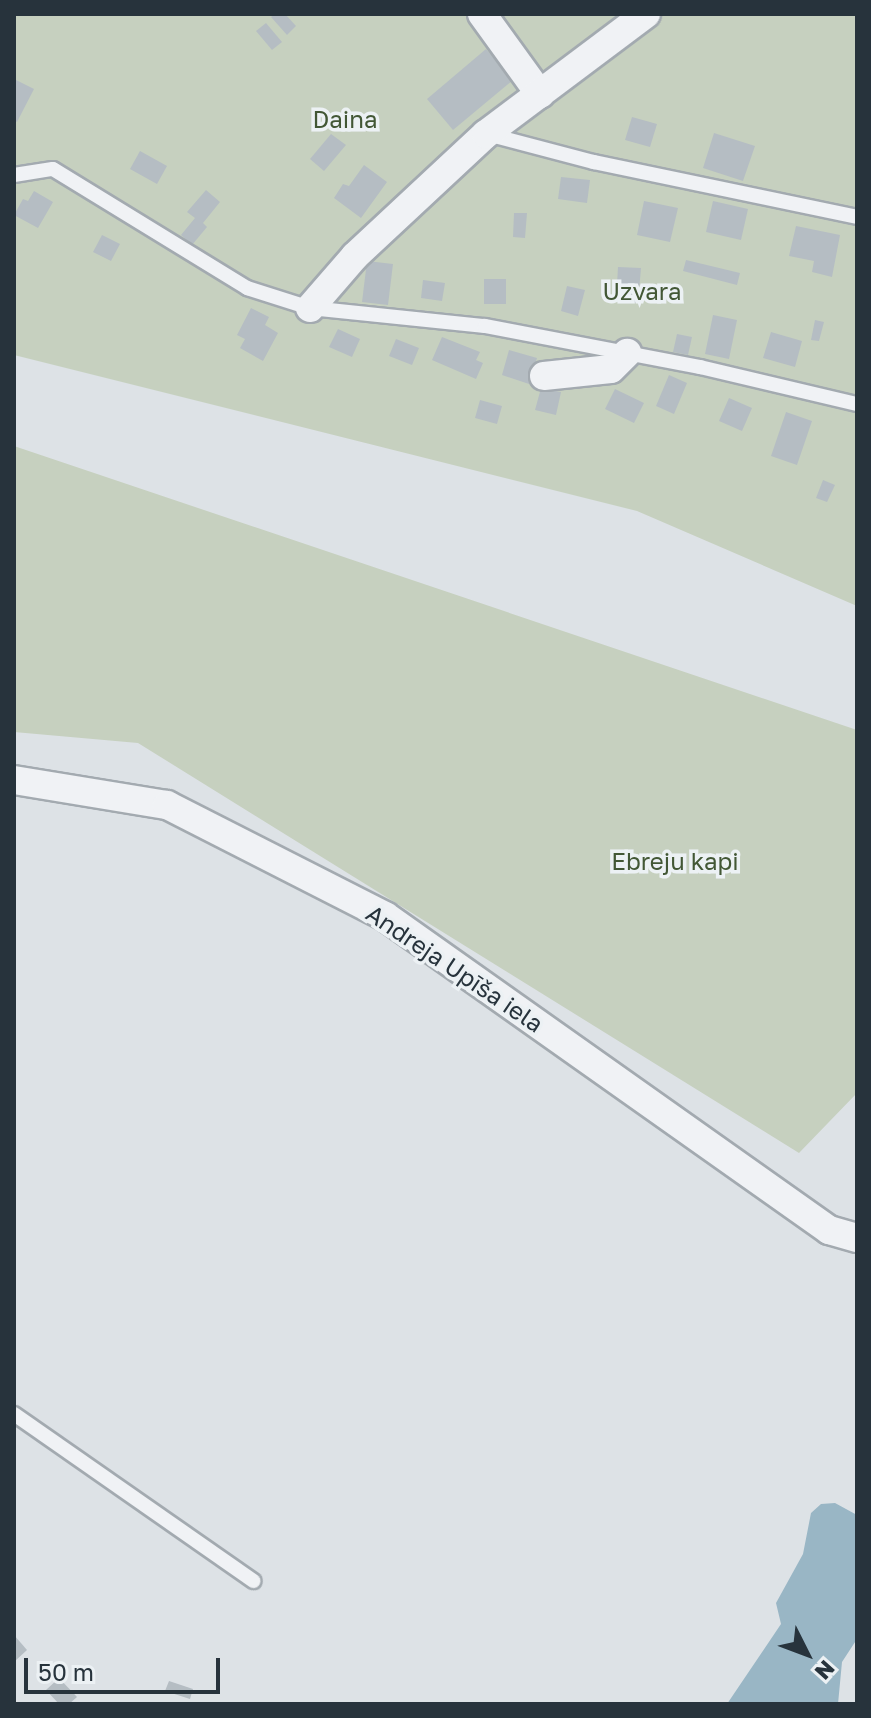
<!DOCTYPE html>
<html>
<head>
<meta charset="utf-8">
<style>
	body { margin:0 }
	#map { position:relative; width:871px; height:1718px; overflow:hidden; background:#dde2e6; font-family:"Golos Text",sans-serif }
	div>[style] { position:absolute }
	.green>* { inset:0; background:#c6d0bf }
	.water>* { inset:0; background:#99b6c5 }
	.building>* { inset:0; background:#b5bdc3 }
	.roads { filter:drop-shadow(2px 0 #a3aab0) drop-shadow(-2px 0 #a3aab0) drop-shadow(0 2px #a3aab0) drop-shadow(0 -2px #a3aab0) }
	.lane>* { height:14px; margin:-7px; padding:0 7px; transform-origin:7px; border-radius:7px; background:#f0f2f5 }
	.street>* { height:28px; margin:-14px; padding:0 14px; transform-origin:14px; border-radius:14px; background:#f0f2f5 }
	span { translate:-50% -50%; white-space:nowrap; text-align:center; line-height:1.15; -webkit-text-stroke:7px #ecf1f4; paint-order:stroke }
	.park-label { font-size:24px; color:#425735 }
	.street-label { font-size:24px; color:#27333c }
	.frame { position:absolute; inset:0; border:16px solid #27333c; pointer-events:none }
	.north { position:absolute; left:767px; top:1614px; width:80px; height:80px; -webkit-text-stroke:6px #ecf1f4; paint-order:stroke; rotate:132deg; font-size:22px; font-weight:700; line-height:32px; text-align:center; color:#27333c }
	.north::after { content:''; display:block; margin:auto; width:28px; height:36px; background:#27333c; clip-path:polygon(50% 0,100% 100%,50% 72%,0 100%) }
	.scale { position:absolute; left:24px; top:1658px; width:196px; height:36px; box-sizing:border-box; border:4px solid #27333c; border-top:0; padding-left:10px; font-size:24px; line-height:28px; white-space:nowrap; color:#27333c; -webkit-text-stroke:6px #ecf1f4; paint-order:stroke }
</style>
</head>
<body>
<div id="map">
	<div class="green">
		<div style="clip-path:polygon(14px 14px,857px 14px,857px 606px,637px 511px,14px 355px)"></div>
		<div style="clip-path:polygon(14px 446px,857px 730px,857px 1093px,799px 1153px,138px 743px,14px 732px)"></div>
	</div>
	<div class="water">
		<div style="clip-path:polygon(835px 1503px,857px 1515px,857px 1639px,842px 1662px,838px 1704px,727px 1704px,781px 1624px,776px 1603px,803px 1554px,811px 1513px,821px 1504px)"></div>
	</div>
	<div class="building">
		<div style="clip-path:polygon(275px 14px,285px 14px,296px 26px,287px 35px,271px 17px)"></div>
		<div style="clip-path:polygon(266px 23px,282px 42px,272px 50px,256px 31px)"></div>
		<div style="clip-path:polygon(486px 49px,513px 80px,453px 130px,427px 99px)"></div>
		<div style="clip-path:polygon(14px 79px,34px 89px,17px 122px,14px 120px)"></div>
		<div style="clip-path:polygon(632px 117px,657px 124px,650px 147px,625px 140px)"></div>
		<div style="clip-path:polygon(714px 133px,755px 146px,743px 181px,703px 168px)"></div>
		<div style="clip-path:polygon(331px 134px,346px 145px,324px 171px,310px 159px)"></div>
		<div style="clip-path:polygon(140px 151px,167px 166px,157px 184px,130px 169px)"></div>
		<div style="clip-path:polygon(364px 165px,387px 182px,361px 218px,334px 198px,343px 184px,349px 186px)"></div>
		<div style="clip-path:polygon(561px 177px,590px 180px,587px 203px,558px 199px)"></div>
		<div style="clip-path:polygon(206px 190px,220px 202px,203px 223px,207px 227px,192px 245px,181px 235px,195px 218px,187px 212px)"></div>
		<div style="clip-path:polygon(34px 191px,53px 202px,38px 228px,14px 215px,23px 199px,28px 201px)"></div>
		<div style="clip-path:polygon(644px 201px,678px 208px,670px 242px,637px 235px)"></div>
		<div style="clip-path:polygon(713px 201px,748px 209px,741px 240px,706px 232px)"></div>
		<div style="clip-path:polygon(514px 213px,527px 213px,525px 238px,513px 237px)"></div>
		<div style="clip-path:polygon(796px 226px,840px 235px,832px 277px,812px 272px,814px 261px,789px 256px)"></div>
		<div style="clip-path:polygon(102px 235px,120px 244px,111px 261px,93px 252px)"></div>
		<div style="clip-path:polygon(686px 260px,740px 273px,737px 285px,683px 271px)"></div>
		<div style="clip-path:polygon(367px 261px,393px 264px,388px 305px,362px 302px)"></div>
		<div style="clip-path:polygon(618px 267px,641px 268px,638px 303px,616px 302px)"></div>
		<div style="clip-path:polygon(484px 279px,506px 279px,506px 304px,484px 304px)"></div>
		<div style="clip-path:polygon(423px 280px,445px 283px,442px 301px,421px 298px)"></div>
		<div style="clip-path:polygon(567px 286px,585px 290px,578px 316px,561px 311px)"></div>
		<div style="clip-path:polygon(251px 308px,269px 317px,265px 325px,278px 333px,263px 361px,240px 348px,245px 339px,237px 335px)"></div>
		<div style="clip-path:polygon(713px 315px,737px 320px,729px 359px,705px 354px)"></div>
		<div style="clip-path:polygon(815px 320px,824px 322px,819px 341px,811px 340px)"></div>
		<div style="clip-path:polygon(338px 329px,360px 339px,352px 357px,329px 347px)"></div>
		<div style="clip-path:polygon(771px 332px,802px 341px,795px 367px,763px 358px)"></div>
		<div style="clip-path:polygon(677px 334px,692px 337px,688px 355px,673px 352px)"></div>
		<div style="clip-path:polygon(442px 337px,480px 352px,476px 360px,483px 363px,476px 379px,432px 360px)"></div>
		<div style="clip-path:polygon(396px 339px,419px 348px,412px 365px,389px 356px)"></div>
		<div style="clip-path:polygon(509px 350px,537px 358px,529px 384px,502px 375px)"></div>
		<div style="clip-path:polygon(669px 375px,687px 383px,674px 414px,656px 406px)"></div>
		<div style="clip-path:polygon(541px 388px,561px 392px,556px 415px,535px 410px)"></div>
		<div style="clip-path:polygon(615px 389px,644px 403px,634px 423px,605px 409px)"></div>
		<div style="clip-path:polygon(729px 398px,752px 408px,742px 431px,719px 421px)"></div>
		<div style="clip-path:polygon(480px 400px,502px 406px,497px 424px,475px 418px)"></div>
		<div style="clip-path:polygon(786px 412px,812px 421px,797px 465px,771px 456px)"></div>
		<div style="clip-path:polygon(823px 480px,835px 485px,827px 502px,816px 498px)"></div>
		<div style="clip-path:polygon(14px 1635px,27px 1650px,14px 1662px)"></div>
		<div style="clip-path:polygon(59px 1678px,77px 1697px,69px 1704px,59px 1704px,46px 1690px)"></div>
		<div style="clip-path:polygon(169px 1681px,193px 1689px,190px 1699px,165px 1691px)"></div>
	</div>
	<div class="roads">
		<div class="lane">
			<div style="left:487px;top:134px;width:111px;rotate:14.7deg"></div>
			<div style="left:594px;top:162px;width:269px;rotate:11.8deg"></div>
			<div style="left:14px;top:175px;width:39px;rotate:-9deg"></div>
			<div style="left:53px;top:169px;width:228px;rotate:31.5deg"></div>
			<div style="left:247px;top:288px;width:66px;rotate:17.6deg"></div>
			<div style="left:310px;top:308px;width:176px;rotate:5.9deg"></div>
			<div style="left:485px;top:326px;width:219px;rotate:10.8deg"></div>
			<div style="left:700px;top:367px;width:161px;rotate:13.3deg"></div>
			<div style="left:14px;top:1414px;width:292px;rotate:34.9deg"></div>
		</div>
		<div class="street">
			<div style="left:482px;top:14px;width:99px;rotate:54.1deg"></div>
			<div style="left:310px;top:308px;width:69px;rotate:-49.1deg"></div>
			<div style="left:355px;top:256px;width:179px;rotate:-43deg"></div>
			<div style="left:486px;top:134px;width:200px;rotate:-36.9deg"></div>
			<div style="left:544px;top:376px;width:67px;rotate:-6deg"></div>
			<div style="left:611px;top:369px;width:23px;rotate:-45deg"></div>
			<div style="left:14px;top:780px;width:155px;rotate:9.3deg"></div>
			<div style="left:167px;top:805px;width:245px;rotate:27deg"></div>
			<div style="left:385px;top:916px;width:544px;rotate:35.27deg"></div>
			<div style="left:829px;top:1230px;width:29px;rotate:16deg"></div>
		</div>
	</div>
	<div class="park-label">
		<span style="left:345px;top:119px">Daina</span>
		<span style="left:642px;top:291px">Uzvara</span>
		<span style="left:675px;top:861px">Ebreju kapi</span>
	</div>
	<div class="street-label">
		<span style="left:455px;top:968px;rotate:34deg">Andreja Upīša iela</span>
	</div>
	<div class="frame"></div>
	<div class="north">N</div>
	<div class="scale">50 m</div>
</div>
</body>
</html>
